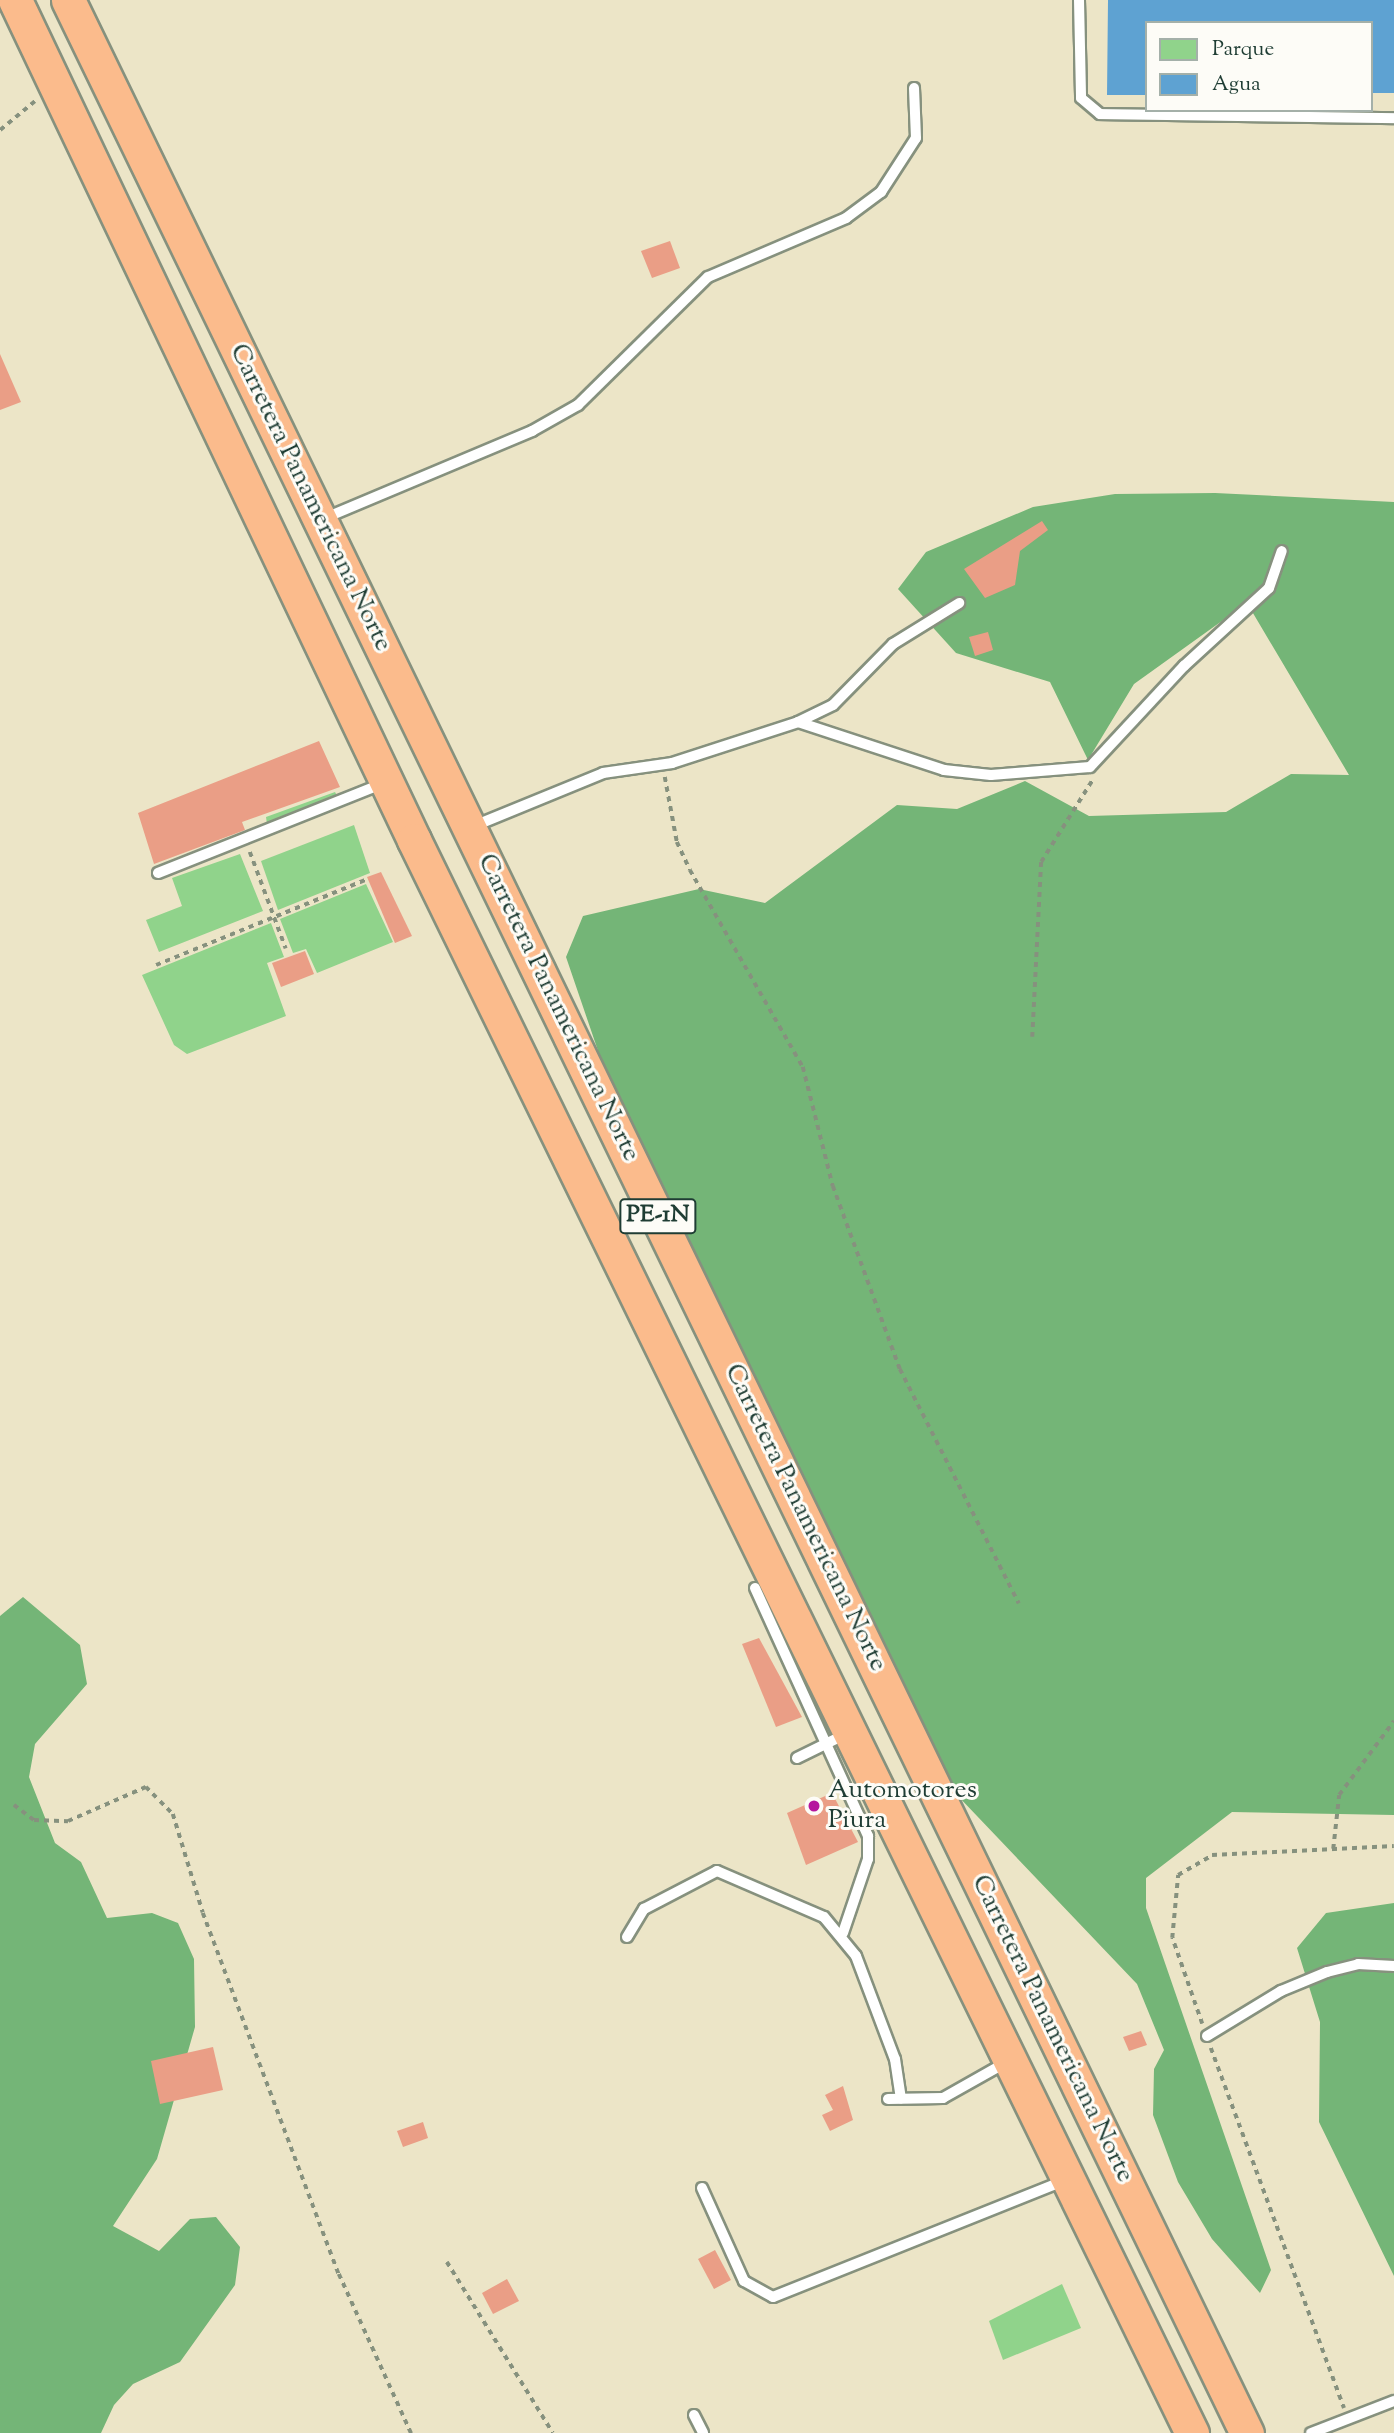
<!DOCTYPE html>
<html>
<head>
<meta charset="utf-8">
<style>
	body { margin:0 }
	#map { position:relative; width:1394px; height:2433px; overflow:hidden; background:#ece5c7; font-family:"Sorts Mill Goudy",serif }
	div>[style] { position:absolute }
	.green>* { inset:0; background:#90d38b }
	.forest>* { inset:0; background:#74b577 }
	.water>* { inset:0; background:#5ea2d2 }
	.building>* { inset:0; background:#ea9e86 }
	.path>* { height:3.5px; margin-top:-1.75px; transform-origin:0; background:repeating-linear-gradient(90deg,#86917e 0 5px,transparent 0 10px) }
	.roads { filter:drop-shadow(2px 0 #86917e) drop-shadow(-2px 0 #86917e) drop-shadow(0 2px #86917e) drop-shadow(0 -2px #86917e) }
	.service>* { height:10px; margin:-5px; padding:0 5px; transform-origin:5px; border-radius:5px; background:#fff }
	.motorway>* { height:33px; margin:-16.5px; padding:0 16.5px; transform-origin:16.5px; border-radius:16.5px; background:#fbbb8c }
	.dots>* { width:19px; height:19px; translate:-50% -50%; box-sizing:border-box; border:4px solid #fdfcf7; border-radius:50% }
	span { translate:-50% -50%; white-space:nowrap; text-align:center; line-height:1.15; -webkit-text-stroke:6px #fdfcf7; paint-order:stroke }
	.shield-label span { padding:2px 5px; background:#fdfcf7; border:2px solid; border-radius:5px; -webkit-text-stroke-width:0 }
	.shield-label { font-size:24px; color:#1f3d34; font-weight:700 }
	.street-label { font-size:26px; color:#1f3d34 }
	.poi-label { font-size:26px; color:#1f3d34 }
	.left { translate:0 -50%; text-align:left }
	.legend { position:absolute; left:1145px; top:21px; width:228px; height:91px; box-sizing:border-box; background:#fdfcf7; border:2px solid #a4b0a9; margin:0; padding:9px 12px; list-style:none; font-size:21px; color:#1f3d34 }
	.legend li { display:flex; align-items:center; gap:14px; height:35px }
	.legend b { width:35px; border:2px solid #a4b0a9 }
</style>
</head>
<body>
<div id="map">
	<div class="green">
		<div style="clip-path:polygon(335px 792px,339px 799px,267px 824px,266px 817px)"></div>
		<div style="clip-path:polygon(354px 825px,370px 873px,278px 910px,261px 861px)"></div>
		<div style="clip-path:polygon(240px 854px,263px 911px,159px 952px,146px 920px,182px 906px,172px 878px)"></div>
		<div style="clip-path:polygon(366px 884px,393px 942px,317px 973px,306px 949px,293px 953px,280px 919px)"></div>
		<div style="clip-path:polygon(271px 923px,284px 957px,267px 963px,286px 1016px,187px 1054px,174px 1045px,142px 975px)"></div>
		<div style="clip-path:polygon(1062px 2284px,1081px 2328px,1003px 2360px,989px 2321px)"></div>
	</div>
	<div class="forest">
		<div style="clip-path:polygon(1215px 493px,1394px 502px,1394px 1815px,1232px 1812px,1146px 1878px,1146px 1908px,1271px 2270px,1260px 2293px,1212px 2239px,1178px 2182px,1153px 2115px,1154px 2069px,1164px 2050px,1137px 1984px,957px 1795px,608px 1080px,566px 957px,583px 916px,699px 889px,765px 903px,897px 805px,957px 809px,1025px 781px,1089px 816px,1226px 812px,1291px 774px,1349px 775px,1247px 603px,1134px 684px,1088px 760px,1050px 682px,956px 653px,898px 589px,926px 552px,1033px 507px,1115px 494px)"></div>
		<div style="clip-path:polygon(23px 1597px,80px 1645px,87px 1684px,35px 1744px,29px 1777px,55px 1843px,81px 1862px,107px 1918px,152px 1913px,178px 1923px,194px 1959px,195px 2027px,157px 2159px,113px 2226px,159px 2251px,190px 2219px,216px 2217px,240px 2247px,235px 2285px,180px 2362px,133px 2384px,114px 2405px,101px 2433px,0 2433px,0 1616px)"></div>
		<div style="clip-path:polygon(1394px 1903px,1394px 2276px,1319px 2122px,1320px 2022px,1297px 1948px,1326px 1913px)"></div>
	</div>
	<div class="water">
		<div style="clip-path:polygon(1108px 0,1394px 0,1394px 93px,1371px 93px,1371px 23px,1147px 23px,1147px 95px,1107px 95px)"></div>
	</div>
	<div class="building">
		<div style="clip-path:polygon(670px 241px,680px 268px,652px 278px,641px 251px)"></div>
		<div style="clip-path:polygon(0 354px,21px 402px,0 410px)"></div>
		<div style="clip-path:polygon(1042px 521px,1048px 530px,1020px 551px,1015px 585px,985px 598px,964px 569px)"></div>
		<div style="clip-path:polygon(988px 632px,993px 650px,975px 656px,969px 637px)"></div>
		<div style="clip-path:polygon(319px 741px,340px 787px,242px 822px,245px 830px,154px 864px,138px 813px)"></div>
		<div style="clip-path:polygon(381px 872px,412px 936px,395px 943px,367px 877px)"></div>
		<div style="clip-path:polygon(305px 951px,314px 974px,281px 987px,272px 963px)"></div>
		<div style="clip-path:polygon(759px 1638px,802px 1717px,776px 1727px,742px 1644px)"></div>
		<div style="clip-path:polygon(832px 1793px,858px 1842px,806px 1865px,787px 1813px)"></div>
		<div style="clip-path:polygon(1141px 2031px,1147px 2045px,1129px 2051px,1123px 2037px)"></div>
		<div style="clip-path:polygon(213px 2047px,223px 2090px,160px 2104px,151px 2061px)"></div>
		<div style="clip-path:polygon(843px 2086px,853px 2120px,830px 2131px,822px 2115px,833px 2110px,825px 2095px)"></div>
		<div style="clip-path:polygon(423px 2122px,428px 2138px,403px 2147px,397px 2131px)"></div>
		<div style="clip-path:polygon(715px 2250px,731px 2280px,714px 2289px,698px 2259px)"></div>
		<div style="clip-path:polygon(507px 2279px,519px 2301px,493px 2314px,482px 2293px)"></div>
	</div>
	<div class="path">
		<div style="left:0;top:130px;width:45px;rotate:-39.6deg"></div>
		<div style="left:665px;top:777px;width:66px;rotate:79.5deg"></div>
		<div style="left:677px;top:842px;width:31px;rotate:65deg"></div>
		<div style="left:690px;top:870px;width:227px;rotate:60.2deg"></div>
		<div style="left:803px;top:1067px;width:123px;rotate:75.9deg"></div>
		<div style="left:833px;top:1186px;width:195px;rotate:69.9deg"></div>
		<div style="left:900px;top:1369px;width:263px;rotate:63.1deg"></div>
		<div style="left:250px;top:852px;width:103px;rotate:69.6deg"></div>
		<div style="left:156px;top:965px;width:226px;rotate:-22.1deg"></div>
		<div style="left:1032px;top:1037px;width:175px;rotate:-87.1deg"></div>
		<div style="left:1041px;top:862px;width:98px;rotate:-57.9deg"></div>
		<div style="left:14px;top:1805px;width:25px;rotate:37deg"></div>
		<div style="left:34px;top:1820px;width:34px;rotate:2deg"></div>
		<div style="left:68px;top:1821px;width:85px;rotate:-23.6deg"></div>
		<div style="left:146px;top:1787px;width:38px;rotate:45deg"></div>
		<div style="left:173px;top:1814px;width:103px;rotate:73.1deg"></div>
		<div style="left:203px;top:1913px;width:386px;rotate:69.4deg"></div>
		<div style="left:339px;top:2274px;width:175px;rotate:65.6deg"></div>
		<div style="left:1333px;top:1849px;width:54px;rotate:-83.7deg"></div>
		<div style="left:1339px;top:1795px;width:92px;rotate:-53.4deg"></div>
		<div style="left:1202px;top:2024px;width:91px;rotate:-109.2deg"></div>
		<div style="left:1172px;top:1938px;width:63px;rotate:-84.6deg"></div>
		<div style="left:1178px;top:1875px;width:39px;rotate:-30deg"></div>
		<div style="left:1212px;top:1855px;width:182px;rotate:-2.8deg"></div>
		<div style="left:1211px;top:2048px;width:384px;rotate:69.7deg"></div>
		<div style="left:447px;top:2262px;width:201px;rotate:58.2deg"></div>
	</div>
	<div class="roads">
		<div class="service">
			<div style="left:1079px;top:0;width:98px;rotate:88.8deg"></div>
			<div style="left:1081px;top:98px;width:25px;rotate:40deg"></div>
			<div style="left:1100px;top:114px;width:294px;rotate:0.8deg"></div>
			<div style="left:325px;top:518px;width:225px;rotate:-22.8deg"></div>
			<div style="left:532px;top:431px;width:53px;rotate:-29.5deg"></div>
			<div style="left:578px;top:405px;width:182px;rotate:-44.6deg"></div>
			<div style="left:708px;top:277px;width:150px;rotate:-23.1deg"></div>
			<div style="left:846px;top:218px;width:44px;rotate:-36.6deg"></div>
			<div style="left:881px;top:192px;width:64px;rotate:-57.1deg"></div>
			<div style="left:916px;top:138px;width:50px;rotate:-92.3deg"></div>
			<div style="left:798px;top:722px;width:154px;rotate:18.2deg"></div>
			<div style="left:944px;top:770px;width:47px;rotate:6.1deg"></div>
			<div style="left:991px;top:775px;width:99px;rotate:-4.6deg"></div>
			<div style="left:1090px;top:767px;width:138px;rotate:-47.1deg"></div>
			<div style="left:1184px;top:666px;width:115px;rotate:-42.5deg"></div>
			<div style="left:1269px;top:588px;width:39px;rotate:-71deg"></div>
			<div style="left:474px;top:826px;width:139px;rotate:-22.3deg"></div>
			<div style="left:603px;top:773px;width:70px;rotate:-8.2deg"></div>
			<div style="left:672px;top:763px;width:133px;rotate:-18deg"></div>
			<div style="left:798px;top:722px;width:39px;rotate:-26deg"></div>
			<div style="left:833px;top:705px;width:86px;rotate:-45.5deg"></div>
			<div style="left:893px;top:644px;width:78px;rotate:-31.8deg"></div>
			<div style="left:158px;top:873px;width:241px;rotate:-21.7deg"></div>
			<div style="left:755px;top:1588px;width:273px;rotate:65.5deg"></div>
			<div style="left:868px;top:1836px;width:23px;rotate:90deg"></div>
			<div style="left:868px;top:1859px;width:78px;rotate:108.7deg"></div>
			<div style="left:797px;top:1758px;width:55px;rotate:-26.1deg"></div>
			<div style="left:627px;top:1937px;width:33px;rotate:-59deg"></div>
			<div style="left:644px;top:1909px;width:82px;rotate:-27.5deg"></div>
			<div style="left:717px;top:1871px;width:116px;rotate:23.3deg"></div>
			<div style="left:824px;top:1917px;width:50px;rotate:50.6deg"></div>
			<div style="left:856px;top:1956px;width:110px;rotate:69.3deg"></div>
			<div style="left:895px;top:2059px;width:40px;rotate:81.5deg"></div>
			<div style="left:1207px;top:2036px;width:87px;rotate:-31.3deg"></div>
			<div style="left:1281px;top:1991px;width:50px;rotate:-22.4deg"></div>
			<div style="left:1327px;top:1972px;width:32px;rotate:-14deg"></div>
			<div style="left:1358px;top:1964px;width:36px;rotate:3deg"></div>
			<div style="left:888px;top:2099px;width:55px;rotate:-1deg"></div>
			<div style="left:943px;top:2098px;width:73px;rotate:-29.4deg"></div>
			<div style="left:702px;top:2188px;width:102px;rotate:65.7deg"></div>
			<div style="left:744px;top:2281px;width:33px;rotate:29deg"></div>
			<div style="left:773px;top:2297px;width:315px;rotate:-21.8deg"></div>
			<div style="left:694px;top:2415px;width:20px;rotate:63deg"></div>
			<div style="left:1311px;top:2433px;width:89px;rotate:-21.1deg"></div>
		</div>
		<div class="motorway">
			<div style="left:15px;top:0;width:930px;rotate:64.59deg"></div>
			<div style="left:414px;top:840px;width:1773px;rotate:63.97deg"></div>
			<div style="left:68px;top:0;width:2704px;rotate:64.15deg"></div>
		</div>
	</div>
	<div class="dots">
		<div style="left:814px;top:1806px;background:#b5179e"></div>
	</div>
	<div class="shield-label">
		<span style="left:658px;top:1216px">PE-1N</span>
	</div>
	<div class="street-label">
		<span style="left:310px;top:498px;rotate:64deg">Carretera Panamericana Norte</span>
		<span style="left:558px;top:1008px;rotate:64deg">Carretera Panamericana Norte</span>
		<span style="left:805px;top:1518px;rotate:64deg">Carretera Panamericana Norte</span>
		<span style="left:1052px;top:2029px;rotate:64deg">Carretera Panamericana Norte</span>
	</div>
	<div class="poi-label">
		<span class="left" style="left:828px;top:1806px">Automotores<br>Piura</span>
	</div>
	<ul class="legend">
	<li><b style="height:19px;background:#90d38b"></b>Parque</li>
	<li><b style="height:19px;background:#5ea2d2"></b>Agua</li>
	</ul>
</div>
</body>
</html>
